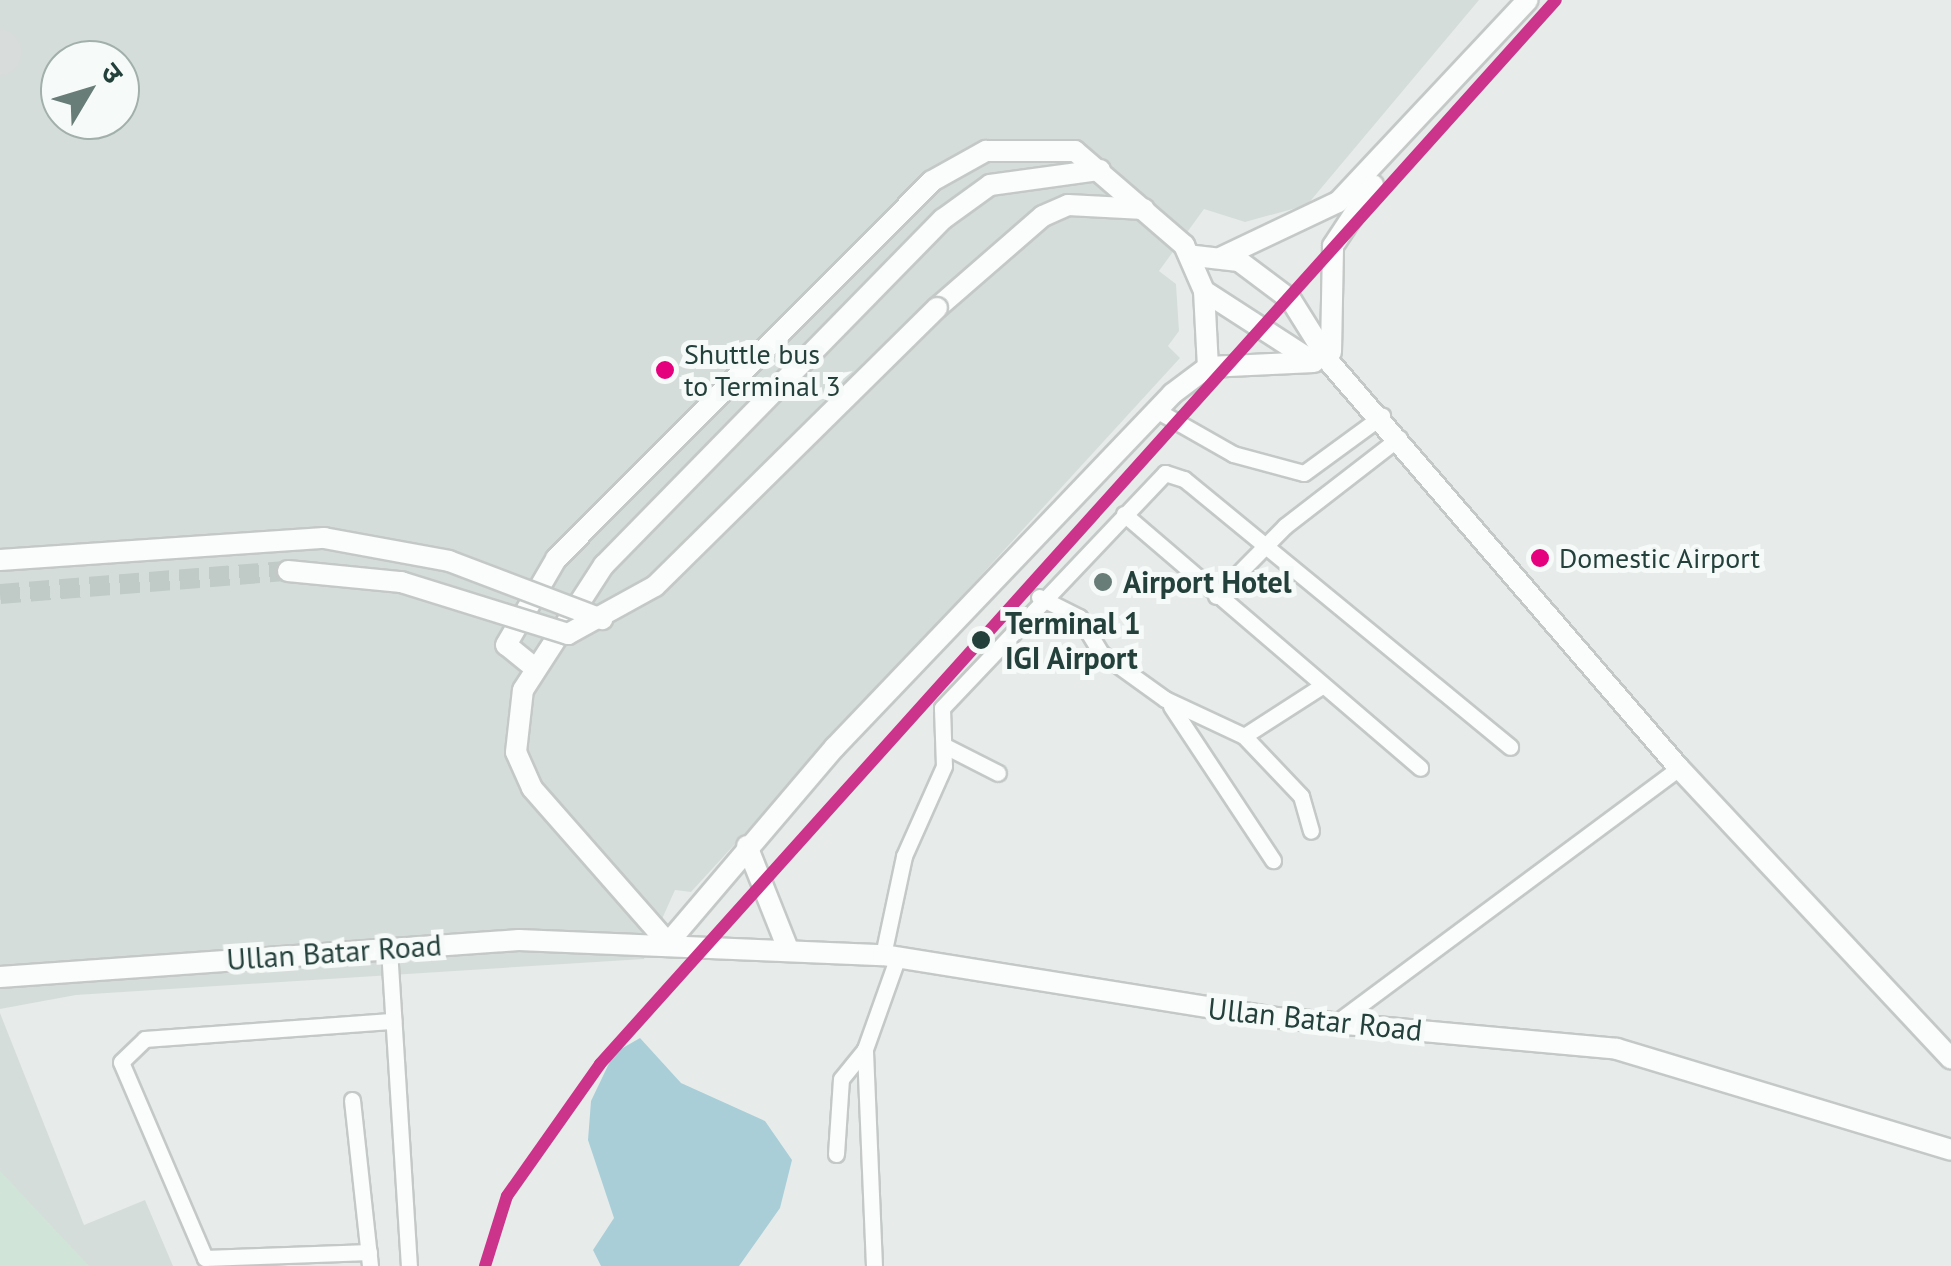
<!DOCTYPE html>
<html>
<head>
<meta charset="utf-8">
<style>
	body { margin:0 }
	#map { position:relative; width:1951px; height:1266px; overflow:hidden; background:#e7ecea; font-family:"PT Sans","Noto Sans Devanagari",sans-serif }
	div>[style] { position:absolute }
	.built>* { inset:0; background:#d5ddda }
	.green>* { inset:0; background:#d1e4d8 }
	.water>* { inset:0; background:#a9ced8 }
	.taxiway>* { height:42px; margin:-21px; padding:0 21px; transform-origin:21px; border-radius:21px; background:#d8dcda }
	.tertiary-tunnel>* { height:20px; margin-top:-10px; transform-origin:0; background:repeating-linear-gradient(90deg,#c0cac7 0 20px,transparent 0 30px) }
	.roads { filter:drop-shadow(2px 0 #c4c9c7) drop-shadow(-2px 0 #c4c9c7) drop-shadow(0 2px #c4c9c7) drop-shadow(0 -2px #c4c9c7) }
	.minor>* { height:15px; margin:-7.5px; padding:0 7.5px; transform-origin:7.5px; border-radius:7.5px; background:#fbfcfc }
	.tertiary>* { height:20px; margin:-10px; padding:0 10px; transform-origin:10px; border-radius:10px; background:#fbfcfc }
	.bridges { filter:drop-shadow(2px 0 #c4c9c7) drop-shadow(-2px 0 #c4c9c7) drop-shadow(0 2px #c4c9c7) drop-shadow(0 -2px #c4c9c7) }
	.tertiary-bridge>* { height:20px; margin:-10px; padding:0 10px; transform-origin:10px; border-radius:10px; background:#fbfcfc }
	.metro-1>* { height:12px; margin:-6px; padding:0 6px; transform-origin:6px; border-radius:6px; background:#cc338b }
	.dots>* { width:28px; height:28px; translate:-50% -50%; box-sizing:border-box; border:5px solid #f6faf8; border-radius:50% }
	span { translate:-50% -50%; white-space:nowrap; text-align:center; line-height:1.15; -webkit-text-stroke:10px #f6faf8; paint-order:stroke }
	.bus-label { font-size:28px; color:#24403b }
	.left { translate:0 -50%; text-align:left }
	.poi-label { font-size:30px; color:#24403b; font-weight:700 }
	.stop-label { font-size:30px; color:#24403b; font-weight:700 }
	.street-label { font-size:30px; color:#24403b }
	.north { position:absolute; left:40px; top:40px; width:100px; height:100px; box-sizing:border-box; background:#f6faf8; border:2px solid #a2b0ac; border-radius:50%; rotate:52deg; font-size:28px; font-weight:700; line-height:40px; text-align:center; color:#24403b }
	.north::after { content:''; display:block; margin:auto; width:35px; height:45px; background:#687c78; clip-path:polygon(50% 0,100% 100%,50% 72%,0 100%) }
</style>
</head>
<body>
<div id="map">
	<div class="built">
		<div style="clip-path:polygon(evenodd,0 0,1479px 0,1307px 205px,1245px 222px,1204px 209px,1159px 271px,1176px 284px,1179px 331px,1168px 346px,1180px 358px,691px 892px,675px 890px,644px 959px,76px 995px,0 1009px,0 0,60px 60px,120px 60px,120px 120px,60px 120px,60px 60px)"></div>
		<div style="clip-path:polygon(0 1013px,84px 1225px,145px 1200px,173px 1266px,0 1266px)"></div>
	</div>
	<div class="green">
		<div style="clip-path:polygon(0 1171px,89px 1266px,0 1266px)"></div>
	</div>
	<div class="water">
		<div style="clip-path:polygon(640px 1038px,681px 1083px,765px 1121px,792px 1160px,780px 1208px,739px 1266px,601px 1266px,593px 1250px,614px 1218px,588px 1140px,591px 1101px,614px 1053px)"></div>
	</div>
	<div class="taxiway">
		<div style="left:0;top:51px;width:3px;rotate:90deg"></div>
	</div>
	<div class="tertiary-tunnel">
		<div style="left:0;top:594px;width:289px;rotate:-4.6deg"></div>
	</div>
	<div class="roads">
		<div class="minor">
			<div style="left:1156px;top:410px;width:89px;rotate:29.7deg"></div>
			<div style="left:1233px;top:454px;width:73px;rotate:15deg"></div>
			<div style="left:1304px;top:473px;width:97px;rotate:-36.2deg"></div>
			<div style="left:1124px;top:514px;width:390px;rotate:40.6deg"></div>
			<div style="left:1216px;top:596px;width:98px;rotate:-45.4deg"></div>
			<div style="left:1285px;top:526px;width:144px;rotate:-37.7deg"></div>
			<div style="left:1039px;top:597px;width:45px;rotate:26.6deg"></div>
			<div style="left:1079px;top:617px;width:42px;rotate:58.6deg"></div>
			<div style="left:1101px;top:653px;width:79px;rotate:35.7deg"></div>
			<div style="left:1165px;top:699px;width:87px;rotate:25.1deg"></div>
			<div style="left:1244px;top:736px;width:83px;rotate:46.5deg"></div>
			<div style="left:1301px;top:796px;width:36px;rotate:74deg"></div>
			<div style="left:1171px;top:706px;width:185px;rotate:56.5deg"></div>
			<div style="left:1244px;top:736px;width:94px;rotate:-32.8deg"></div>
			<div style="left:947px;top:747px;width:57px;rotate:27deg"></div>
			<div style="left:389px;top:949px;width:318px;rotate:86.4deg"></div>
			<div style="left:883px;top:955px;width:101px;rotate:-78deg"></div>
			<div style="left:904px;top:856px;width:98px;rotate:-66deg"></div>
			<div style="left:944px;top:766px;width:58px;rotate:-92deg"></div>
			<div style="left:942px;top:708px;width:324px;rotate:-46.5deg"></div>
			<div style="left:1165px;top:473px;width:20px;rotate:18deg"></div>
			<div style="left:1184px;top:479px;width:422px;rotate:39.4deg"></div>
			<div style="left:1333px;top:1025px;width:431px;rotate:-36.6deg"></div>
			<div style="left:352px;top:1100px;width:167px;rotate:83.8deg"></div>
			<div style="left:836px;top:1154px;width:75px;rotate:-86.2deg"></div>
			<div style="left:841px;top:1079px;width:38px;rotate:-51deg"></div>
			<div style="left:369px;top:1252px;width:164px;rotate:177.9deg"></div>
			<div style="left:205px;top:1258px;width:213px;rotate:-113.2deg"></div>
			<div style="left:121px;top:1062px;width:33px;rotate:-44deg"></div>
			<div style="left:145px;top:1039px;width:249px;rotate:-4.2deg"></div>
			<div style="left:874px;top:1266px;width:217px;rotate:-92.4deg"></div>
			<div style="left:865px;top:1049px;width:96px;rotate:-70.4deg"></div>
		</div>
		<div class="tertiary">
			<div style="left:1195px;top:256px;width:44px;rotate:6.5deg"></div>
			<div style="left:1239px;top:261px;width:65px;rotate:36.9deg"></div>
			<div style="left:1291px;top:300px;width:75px;rotate:58deg"></div>
			<div style="left:1331px;top:364px;width:533px;rotate:49.26deg"></div>
			<div style="left:1679px;top:768px;width:398px;rotate:46.9deg"></div>
			<div style="left:1222px;top:257px;width:128px;rotate:-25.4deg"></div>
			<div style="left:1338px;top:202px;width:277px;rotate:-46.8deg"></div>
			<div style="left:1204px;top:291px;width:121px;rotate:32.9deg"></div>
			<div style="left:937px;top:308px;width:140px;rotate:-41deg"></div>
			<div style="left:1043px;top:216px;width:27px;rotate:-24deg"></div>
			<div style="left:1068px;top:205px;width:76px;rotate:3deg"></div>
			<div style="left:1331px;top:352px;width:106px;rotate:-88.9deg"></div>
			<div style="left:1333px;top:246px;width:73px;rotate:-56.7deg"></div>
			<div style="left:536px;top:669px;width:38px;rotate:-141deg"></div>
			<div style="left:506px;top:645px;width:99px;rotate:-59.8deg"></div>
			<div style="left:556px;top:559px;width:533px;rotate:-45.15deg"></div>
			<div style="left:932px;top:181px;width:62px;rotate:-29.1deg"></div>
			<div style="left:986px;top:151px;width:89px"></div>
			<div style="left:1075px;top:151px;width:144px;rotate:40.8deg"></div>
			<div style="left:1184px;top:245px;width:50px;rotate:66.5deg"></div>
			<div style="left:1204px;top:291px;width:76px;rotate:87deg"></div>
			<div style="left:747px;top:846px;width:111px;rotate:68.3deg"></div>
			<div style="left:668px;top:943px;width:206px;rotate:-131.3deg"></div>
			<div style="left:532px;top:788px;width:39px;rotate:-114deg"></div>
			<div style="left:516px;top:752px;width:62px;rotate:-83.6deg"></div>
			<div style="left:523px;top:690px;width:149px;rotate:-57.1deg"></div>
			<div style="left:604px;top:565px;width:484px;rotate:-45.6deg"></div>
			<div style="left:943px;top:219px;width:58px;rotate:-35.9deg"></div>
			<div style="left:990px;top:185px;width:111px;rotate:-7.8deg"></div>
			<div style="left:668px;top:943px;width:257px;rotate:-49.6deg"></div>
			<div style="left:835px;top:747px;width:488px;rotate:-46.3deg"></div>
			<div style="left:1172px;top:394px;width:45px;rotate:-36.9deg"></div>
			<div style="left:1208px;top:367px;width:106px;rotate:-2.7deg"></div>
			<div style="left:0;top:977px;width:520px;rotate:-4.08deg"></div>
			<div style="left:519px;top:940px;width:364px;rotate:2.4deg"></div>
			<div style="left:883px;top:955px;width:390px;rotate:9.1deg"></div>
			<div style="left:1268px;top:1017px;width:350px;rotate:5.2deg"></div>
			<div style="left:1617px;top:1049px;width:349px;rotate:16.8deg"></div>
		</div>
	</div>
	<div class="bridges">
		<div class="tertiary-bridge">
			<div style="left:0;top:560px;width:325px;rotate:-3.9deg"></div>
			<div style="left:324px;top:538px;width:127px;rotate:10.4deg"></div>
			<div style="left:449px;top:561px;width:164px;rotate:20.8deg"></div>
			<div style="left:288px;top:571px;width:114px;rotate:5.6deg"></div>
			<div style="left:401px;top:582px;width:175px;rotate:17.3deg"></div>
			<div style="left:568px;top:634px;width:99px;rotate:-28.9deg"></div>
			<div style="left:655px;top:586px;width:396px;rotate:-44.6deg"></div>
		</div>
	</div>
	<div class="metro-1">
		<div style="left:485px;top:1266px;width:73px;rotate:-72.6deg"></div>
		<div style="left:507px;top:1196px;width:161px;rotate:-54.8deg"></div>
		<div style="left:600px;top:1064px;width:1430px;rotate:-48.06deg"></div>
	</div>
	<div class="dots">
		<div style="left:665px;top:370px;background:#e5007d"></div>
		<div style="left:1540px;top:558px;background:#e5007d"></div>
		<div style="left:1103px;top:582px;background:#687c78"></div>
		<div style="left:981px;top:640px;background:#24403b"></div>
	</div>
	<div class="bus-label">
		<span class="left" style="left:684px;top:370px">Shuttle bus<br>to Terminal 3</span>
		<span class="left" style="left:1559px;top:558px">Domestic Airport</span>
	</div>
	<div class="poi-label">
		<span class="left" style="left:1123px;top:582px">Airport Hotel</span>
	</div>
	<div class="stop-label">
		<span class="left" style="left:1005px;top:640px">Terminal 1<br>IGI Airport</span>
	</div>
	<div class="street-label">
		<span style="left:334px;top:952px;rotate:-4deg">Ullan Batar Road</span>
		<span style="left:1315px;top:1019px;rotate:6deg">Ullan Batar Road</span>
	</div>
	<div class="north">उ</div>
</div>
</body>
</html>
